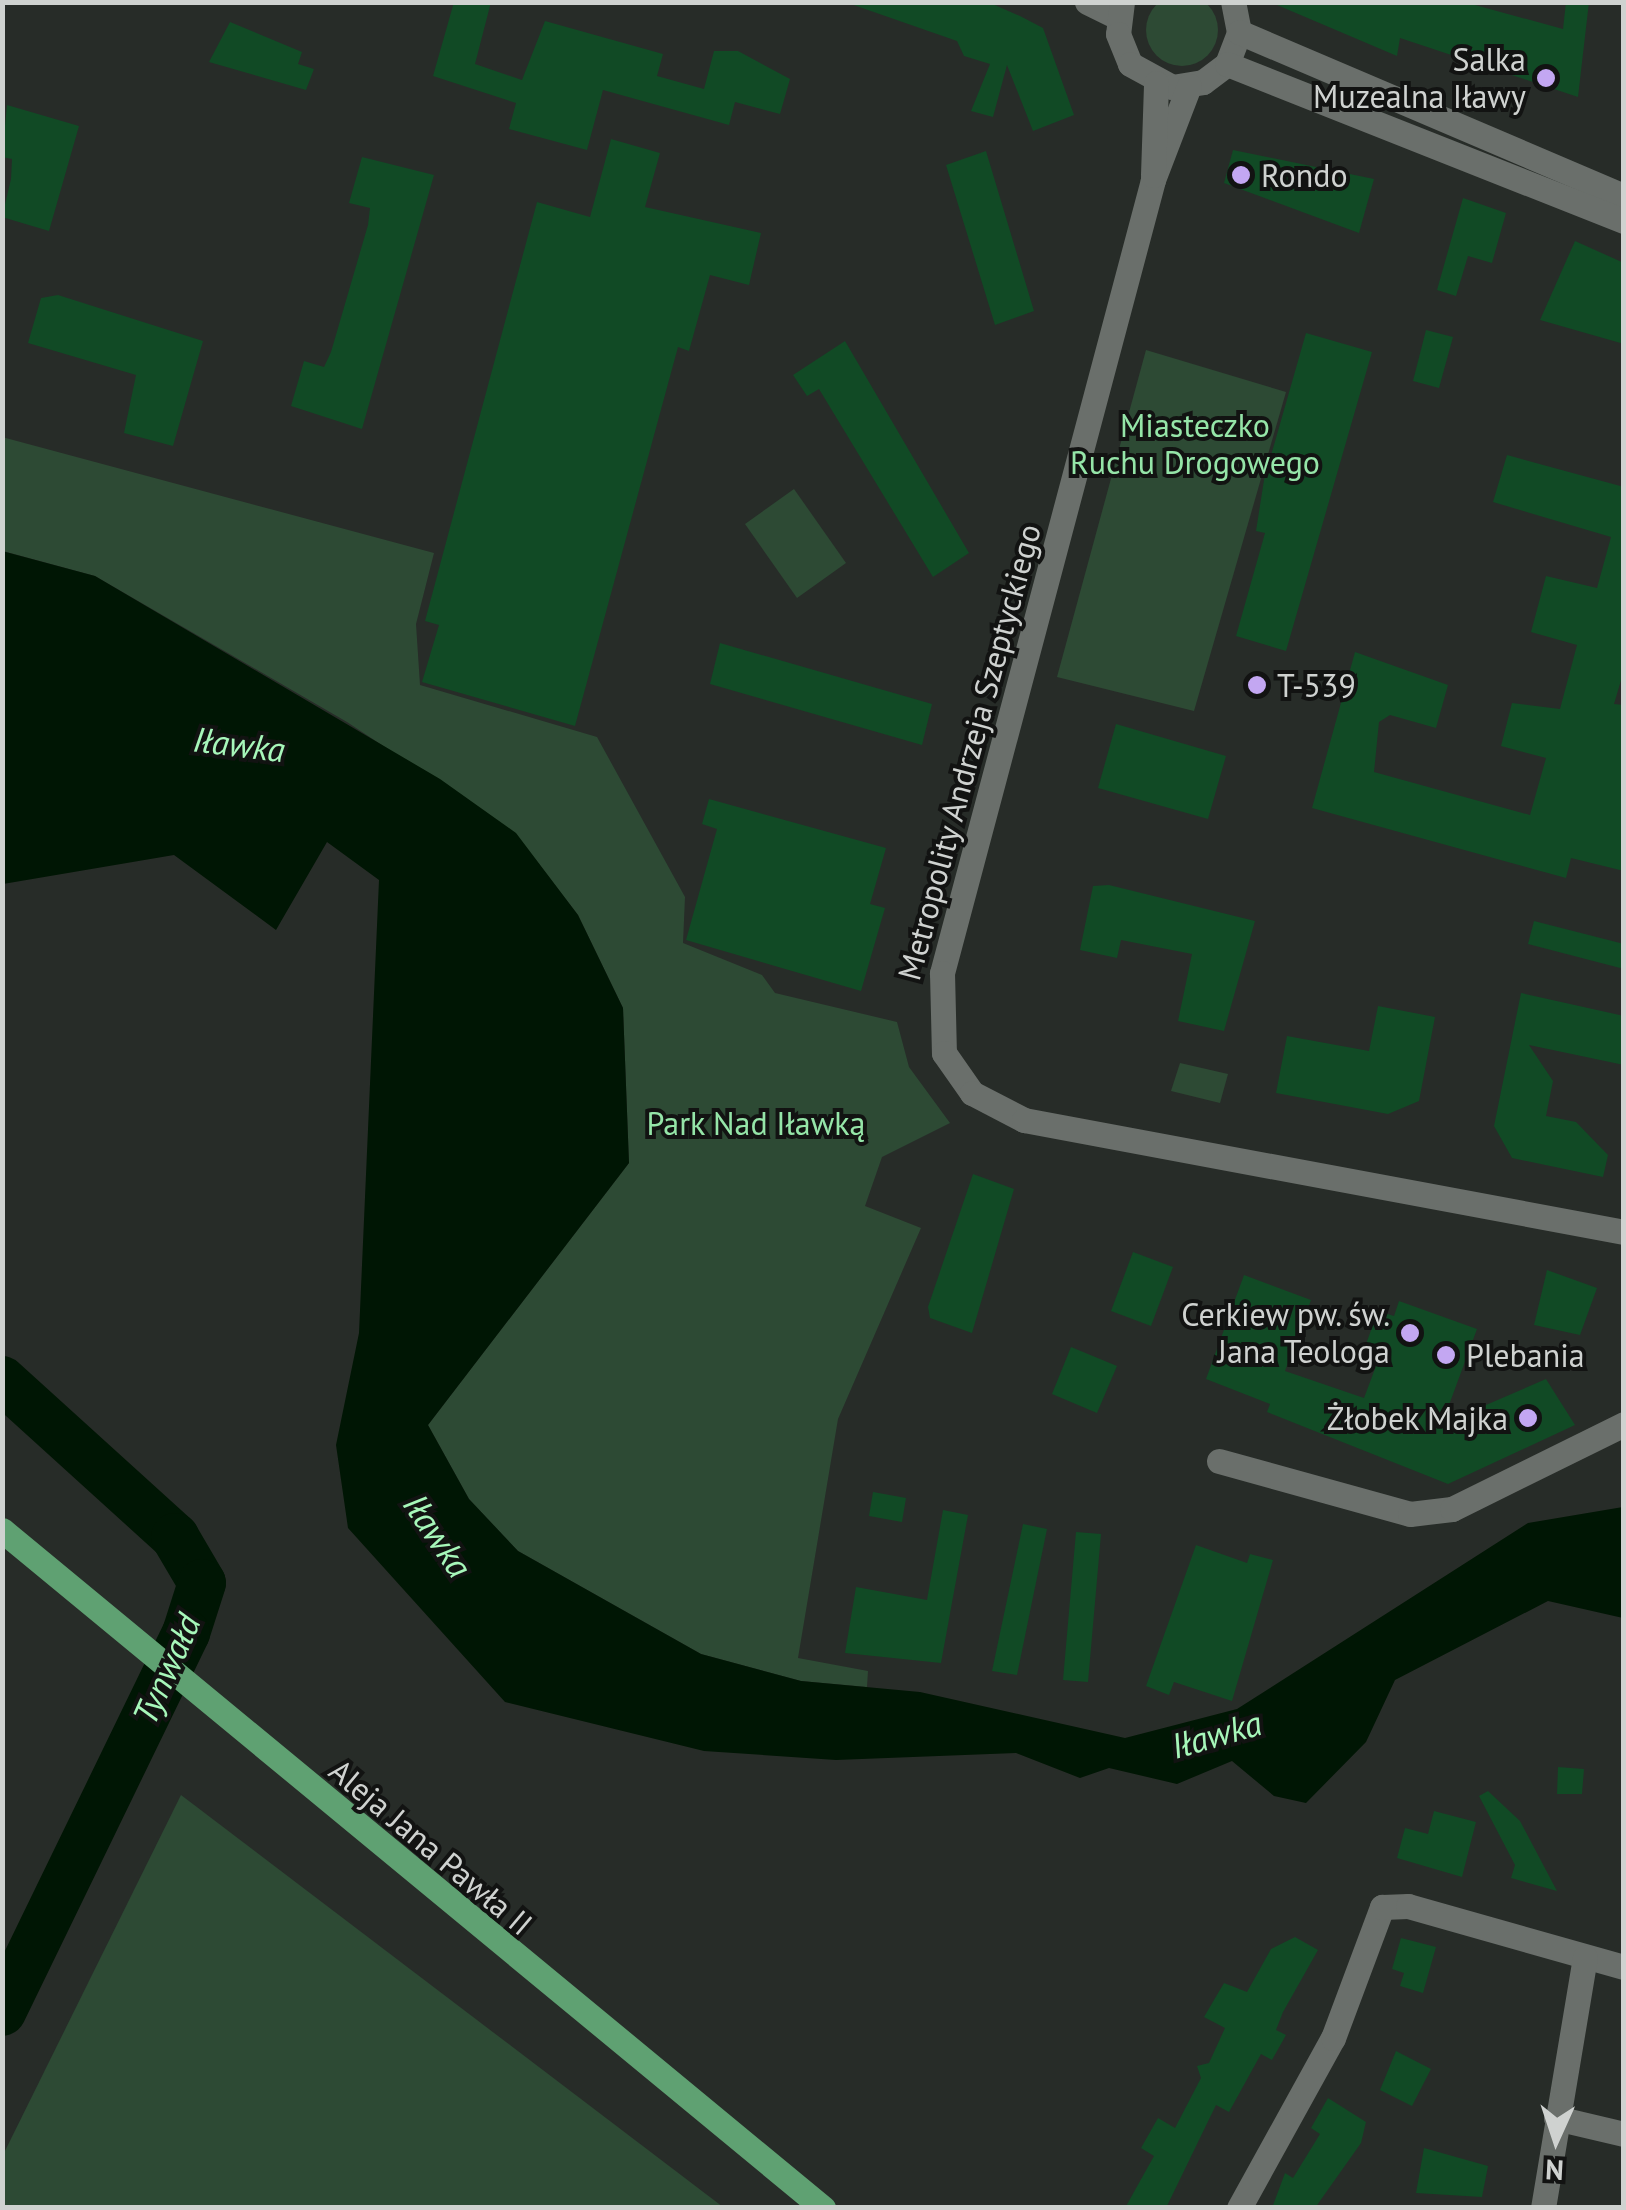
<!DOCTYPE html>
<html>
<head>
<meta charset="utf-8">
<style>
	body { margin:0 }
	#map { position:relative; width:1626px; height:2210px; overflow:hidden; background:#272c28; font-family:"PT Sans",sans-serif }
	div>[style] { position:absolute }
	.green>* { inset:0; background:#2d4a34 }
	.round { border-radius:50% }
	.water>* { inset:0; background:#001604 }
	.river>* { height:48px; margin:-24px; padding:0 24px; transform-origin:24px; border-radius:24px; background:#001604 }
	.building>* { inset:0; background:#114a25 }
	.street>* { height:25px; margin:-12.5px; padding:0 12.5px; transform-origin:12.5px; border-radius:12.5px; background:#6a6f6b }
	.secondary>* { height:25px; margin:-12.5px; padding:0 12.5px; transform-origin:12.5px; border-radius:12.5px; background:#6a6f6b }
	.primary>* { height:25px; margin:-12.5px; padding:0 12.5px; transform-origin:12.5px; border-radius:12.5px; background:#5fa172 }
	.dots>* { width:28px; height:28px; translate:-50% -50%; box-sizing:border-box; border:5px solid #121312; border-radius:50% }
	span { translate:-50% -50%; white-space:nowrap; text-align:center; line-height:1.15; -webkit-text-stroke:8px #121312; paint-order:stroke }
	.poi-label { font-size:32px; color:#cfd2d0 }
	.right { translate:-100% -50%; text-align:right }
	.left { translate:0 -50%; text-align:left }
	.park-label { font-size:32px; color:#95e5a8 }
	.street-label { font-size:32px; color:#cfd2d0 }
	.water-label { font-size:35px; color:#a7f7ba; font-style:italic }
	.frame { position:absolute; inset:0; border:5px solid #cfd2d0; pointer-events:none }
	.north { position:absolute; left:1506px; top:2090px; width:100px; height:100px; -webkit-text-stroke:8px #121312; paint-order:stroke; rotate:183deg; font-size:28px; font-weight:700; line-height:40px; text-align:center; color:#cfd2d0 }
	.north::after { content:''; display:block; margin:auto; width:35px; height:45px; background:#cfd2d0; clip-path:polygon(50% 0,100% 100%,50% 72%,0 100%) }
</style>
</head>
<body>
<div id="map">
	<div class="green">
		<div class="round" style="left:1146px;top:-6px;width:72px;height:72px"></div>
		<div style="clip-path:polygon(1146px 350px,1286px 392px,1194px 711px,1057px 677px)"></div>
		<div style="clip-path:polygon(2px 437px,434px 553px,416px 624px,420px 685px,597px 737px,685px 897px,683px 943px,762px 975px,775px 993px,897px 1022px,909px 1067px,950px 1123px,882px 1157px,865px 1206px,921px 1228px,838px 1419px,798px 1658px,868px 1671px,867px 1687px,801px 1681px,701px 1654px,518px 1551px,469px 1499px,428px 1425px,629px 1163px,623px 1008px,578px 915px,515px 833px,347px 722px,95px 576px,3px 551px)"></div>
		<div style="clip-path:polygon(794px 489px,846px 563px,797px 598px,745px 524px)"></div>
		<div style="clip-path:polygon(1180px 1063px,1228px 1074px,1220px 1103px,1171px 1091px)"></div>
		<div style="clip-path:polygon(181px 1795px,723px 2207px,3px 2207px,3px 2155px)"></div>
	</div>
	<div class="water">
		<div style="clip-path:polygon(2px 551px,95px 576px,440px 779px,516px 833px,578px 915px,623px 1008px,629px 1163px,428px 1425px,469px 1499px,518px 1551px,701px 1654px,801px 1681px,920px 1692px,1125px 1738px,1237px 1709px,1528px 1523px,1623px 1507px,1623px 1618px,1548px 1601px,1395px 1680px,1366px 1742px,1306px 1803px,1274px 1796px,1232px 1761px,1177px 1784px,1109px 1768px,1080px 1778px,1016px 1753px,836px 1760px,704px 1751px,505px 1702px,348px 1528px,336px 1445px,359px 1333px,379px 880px,327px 842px,276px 930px,174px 855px,3px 884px)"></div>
	</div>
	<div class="river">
		<div style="left:2px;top:1380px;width:234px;rotate:42.2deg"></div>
		<div style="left:175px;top:1537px;width:53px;rotate:59.6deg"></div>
		<div style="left:202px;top:1583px;width:52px;rotate:107.7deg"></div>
		<div style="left:186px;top:1633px;width:421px;rotate:115.9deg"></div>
	</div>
	<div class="building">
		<div style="clip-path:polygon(454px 2px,491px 2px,475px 64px,522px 80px,545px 21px,663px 54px,657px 76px,704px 89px,714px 51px,738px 51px,790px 79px,780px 114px,735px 102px,729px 125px,603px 90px,587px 150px,509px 129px,516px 103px,433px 76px)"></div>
		<div style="clip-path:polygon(845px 2px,988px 2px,1020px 16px,1043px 28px,1074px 115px,1033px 131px,1007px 65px,993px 117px,971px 111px,990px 64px,964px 56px,957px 41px)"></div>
		<div style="clip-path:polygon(1270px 2px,1464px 2px,1563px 29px,1566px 2px,1589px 2px,1578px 97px,1400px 38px,1397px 56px)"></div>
		<div style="clip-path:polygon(230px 22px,302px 52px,298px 64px,314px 69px,306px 90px,209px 62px)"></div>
		<div style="clip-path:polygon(7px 105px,79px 126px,49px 231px,2px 217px,11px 179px,12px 159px,2px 157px)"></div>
		<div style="clip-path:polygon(611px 139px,660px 153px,645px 207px,761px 233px,749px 285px,710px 275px,689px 351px,678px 347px,575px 726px,422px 682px,439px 625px,425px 621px,537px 202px,590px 217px)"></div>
		<div style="clip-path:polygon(1233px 150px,1374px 179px,1359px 233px,1224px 183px)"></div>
		<div style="clip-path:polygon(986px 151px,1034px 311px,995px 325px,946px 165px)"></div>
		<div style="clip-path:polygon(362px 157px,434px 175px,362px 429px,291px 406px,304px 361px,324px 367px,331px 352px,368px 225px,370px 208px,349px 203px)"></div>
		<div style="clip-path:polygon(1463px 198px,1506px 213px,1492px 263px,1468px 256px,1456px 296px,1437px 290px)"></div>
		<div style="clip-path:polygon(1575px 241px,1624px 263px,1624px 344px,1540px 320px)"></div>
		<div style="clip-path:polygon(58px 295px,203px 341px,173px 446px,124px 433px,136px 375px,28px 343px,41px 298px)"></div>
		<div style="clip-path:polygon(1426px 330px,1453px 337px,1439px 388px,1413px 381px)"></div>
		<div style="clip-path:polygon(1306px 333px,1372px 352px,1286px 651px,1236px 636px,1265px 533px,1256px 531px,1264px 480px)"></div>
		<div style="clip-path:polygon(845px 341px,969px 553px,933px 577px,819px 389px,807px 396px,793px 375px)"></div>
		<div style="clip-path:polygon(1507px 455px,1624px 487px,1624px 670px,1614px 704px,1624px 705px,1624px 871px,1571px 858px,1566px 878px,1312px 808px,1355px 652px,1448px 685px,1436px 728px,1390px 715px,1379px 722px,1374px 772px,1530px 815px,1546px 758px,1501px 746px,1512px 703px,1560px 709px,1577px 645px,1531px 632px,1546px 576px,1597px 588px,1611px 537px,1493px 502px)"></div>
		<div style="clip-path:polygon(720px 643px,932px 704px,922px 745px,710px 684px)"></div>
		<div style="clip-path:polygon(1116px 724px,1226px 756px,1208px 819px,1098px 788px)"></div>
		<div style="clip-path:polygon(709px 799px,886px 848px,870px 904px,885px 908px,861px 991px,686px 940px,717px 829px,702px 824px)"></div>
		<div style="clip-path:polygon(1109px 885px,1255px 921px,1224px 1031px,1178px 1021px,1192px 954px,1121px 940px,1117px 958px,1080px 950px,1093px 886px)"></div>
		<div style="clip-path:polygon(1534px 921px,1624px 944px,1624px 969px,1528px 944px)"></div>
		<div style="clip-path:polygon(1521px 993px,1624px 1016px,1624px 1065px,1529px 1045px,1553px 1081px,1546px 1116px,1576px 1122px,1608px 1155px,1603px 1177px,1512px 1158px,1494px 1126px)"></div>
		<div style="clip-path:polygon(1378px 1006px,1435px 1017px,1419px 1101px,1388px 1114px,1276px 1093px,1287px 1036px,1369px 1051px)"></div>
		<div style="clip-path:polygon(973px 1174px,1014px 1189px,972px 1333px,930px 1318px,928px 1307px)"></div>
		<div style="clip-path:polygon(1133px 1252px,1173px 1267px,1151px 1326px,1111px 1311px)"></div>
		<div style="clip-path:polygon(1547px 1270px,1597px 1288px,1580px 1335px,1534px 1325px)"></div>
		<div style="clip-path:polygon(1244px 1275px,1311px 1300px,1285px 1371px,1364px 1398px,1382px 1350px,1366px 1344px,1378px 1311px,1394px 1316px,1399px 1301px,1477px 1329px,1442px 1424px,1546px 1379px,1575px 1425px,1448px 1484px,1267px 1412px,1270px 1404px,1206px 1379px)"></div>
		<div style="clip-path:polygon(1071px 1347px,1117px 1366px,1097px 1413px,1052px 1394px)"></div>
		<div style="clip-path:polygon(873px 1492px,906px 1498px,902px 1522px,869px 1516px)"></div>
		<div style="clip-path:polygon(943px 1510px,968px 1515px,941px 1663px,845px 1653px,856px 1587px,927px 1600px)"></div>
		<div style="clip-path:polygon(1023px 1524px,1047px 1529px,1017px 1675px,992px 1671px)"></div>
		<div style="clip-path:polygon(1076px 1532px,1101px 1534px,1088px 1682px,1063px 1680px)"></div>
		<div style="clip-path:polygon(1196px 1545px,1247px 1563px,1250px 1554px,1273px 1560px,1232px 1701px,1174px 1682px,1169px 1695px,1146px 1686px)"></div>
		<div style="clip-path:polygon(1558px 1767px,1584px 1769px,1582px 1794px,1557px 1794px)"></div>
		<div style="clip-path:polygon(1488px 1791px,1520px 1821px,1557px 1891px,1511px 1878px,1515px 1865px,1479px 1796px)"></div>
		<div style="clip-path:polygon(1434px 1811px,1476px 1822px,1462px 1877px,1397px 1858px,1405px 1828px,1428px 1834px)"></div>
		<div style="clip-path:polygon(1295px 1937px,1318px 1950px,1283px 2012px,1276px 2030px,1286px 2035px,1272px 2060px,1261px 2054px,1229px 2112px,1216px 2105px,1166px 2208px,1125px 2208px,1154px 2156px,1141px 2148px,1158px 2118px,1175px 2128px,1201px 2078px,1197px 2066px,1209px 2063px,1225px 2028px,1204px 2017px,1224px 1983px,1247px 1992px,1271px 1949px)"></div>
		<div style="clip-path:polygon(1401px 1938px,1436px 1947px,1423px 1993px,1400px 1986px,1404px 1973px,1392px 1969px)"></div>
		<div style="clip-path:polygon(1396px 2051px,1431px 2069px,1412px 2106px,1380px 2090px)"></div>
		<div style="clip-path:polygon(1328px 2098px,1366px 2122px,1361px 2143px,1315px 2208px,1272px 2208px,1285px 2173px,1293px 2178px,1320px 2134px,1311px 2128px)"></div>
		<div style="clip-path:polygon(1424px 2148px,1488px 2166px,1482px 2197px,1416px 2193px)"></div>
	</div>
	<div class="street">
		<div style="left:1219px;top:1461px;width:198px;rotate:15.5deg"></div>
		<div style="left:1410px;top:1514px;width:42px;rotate:-6.8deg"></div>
		<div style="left:1452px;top:1509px;width:192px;rotate:-26.3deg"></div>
		<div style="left:1556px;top:2118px;width:70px;rotate:13.2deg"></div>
		<div style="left:1239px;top:2208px;width:194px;rotate:-61.1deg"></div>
		<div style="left:1333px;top:2038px;width:140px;rotate:-69.5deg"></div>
		<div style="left:1382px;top:1907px;width:26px;rotate:-2deg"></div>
		<div style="left:1408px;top:1906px;width:224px;rotate:15.8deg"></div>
		<div style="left:1543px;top:2208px;width:254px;rotate:-80.5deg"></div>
	</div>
	<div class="secondary">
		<div style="left:1087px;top:2px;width:34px;rotate:26deg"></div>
		<div style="left:1122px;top:2px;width:32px;rotate:97deg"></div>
		<div style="left:1118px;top:34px;width:32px;rotate:68deg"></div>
		<div style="left:1130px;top:64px;width:48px;rotate:28.7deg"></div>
		<div style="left:1172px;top:87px;width:31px;rotate:-9deg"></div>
		<div style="left:1203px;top:82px;width:30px;rotate:-37deg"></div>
		<div style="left:1227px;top:64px;width:34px;rotate:-69deg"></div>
		<div style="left:1239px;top:32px;width:31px;rotate:-101deg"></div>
		<div style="left:1239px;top:32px;width:418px;rotate:23.1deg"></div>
		<div style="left:1227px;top:64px;width:427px;rotate:21.6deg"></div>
		<div style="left:1189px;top:86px;width:101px;rotate:111deg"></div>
		<div style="left:1153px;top:180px;width:821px;rotate:104.9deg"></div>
		<div style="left:942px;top:973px;width:80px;rotate:88.6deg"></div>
		<div style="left:944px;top:1053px;width:49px;rotate:55deg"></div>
		<div style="left:972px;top:1093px;width:59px;rotate:27.4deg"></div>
		<div style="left:1024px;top:1120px;width:610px;rotate:10.57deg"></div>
		<div style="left:1153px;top:175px;width:92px;rotate:-88.1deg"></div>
	</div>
	<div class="primary">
		<div style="left:2px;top:1530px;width:1065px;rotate:39.55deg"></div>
	</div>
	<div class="dots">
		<div style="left:1546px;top:78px;background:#c3a7f2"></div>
		<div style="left:1241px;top:175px;background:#c3a7f2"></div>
		<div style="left:1257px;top:685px;background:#c3a7f2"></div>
		<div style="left:1410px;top:1333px;background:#c3a7f2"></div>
		<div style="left:1446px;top:1355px;background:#c3a7f2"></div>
		<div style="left:1528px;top:1418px;background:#c3a7f2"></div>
	</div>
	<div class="poi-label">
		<span class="right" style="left:1526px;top:78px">Salka<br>Muzealna Iławy</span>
		<span class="left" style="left:1261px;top:175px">Rondo</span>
		<span class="left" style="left:1277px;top:685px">T-539</span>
		<span class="right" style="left:1390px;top:1333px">Cerkiew pw. św.<br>Jana Teologa</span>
		<span class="left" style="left:1466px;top:1355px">Plebania</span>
		<span class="right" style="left:1508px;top:1418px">Żłobek Majka</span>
	</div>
	<div class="park-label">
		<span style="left:1195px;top:444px">Miasteczko<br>Ruchu Drogowego</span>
		<span style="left:756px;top:1123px">Park Nad Iławką</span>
	</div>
	<div class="street-label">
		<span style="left:969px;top:752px;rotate:-75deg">Metropolity Andrzeja Szeptyckiego</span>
		<span style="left:431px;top:1847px;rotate:40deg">Aleja Jana Pawła II</span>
	</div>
	<div class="water-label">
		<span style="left:239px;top:744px;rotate:7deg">Iławka</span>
		<span style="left:438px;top:1535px;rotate:56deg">Iławka</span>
		<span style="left:166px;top:1669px;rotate:-66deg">Tynwałd</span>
		<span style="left:1216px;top:1734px;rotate:-16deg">Iławka</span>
	</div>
	<div class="frame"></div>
	<div class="north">N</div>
</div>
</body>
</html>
